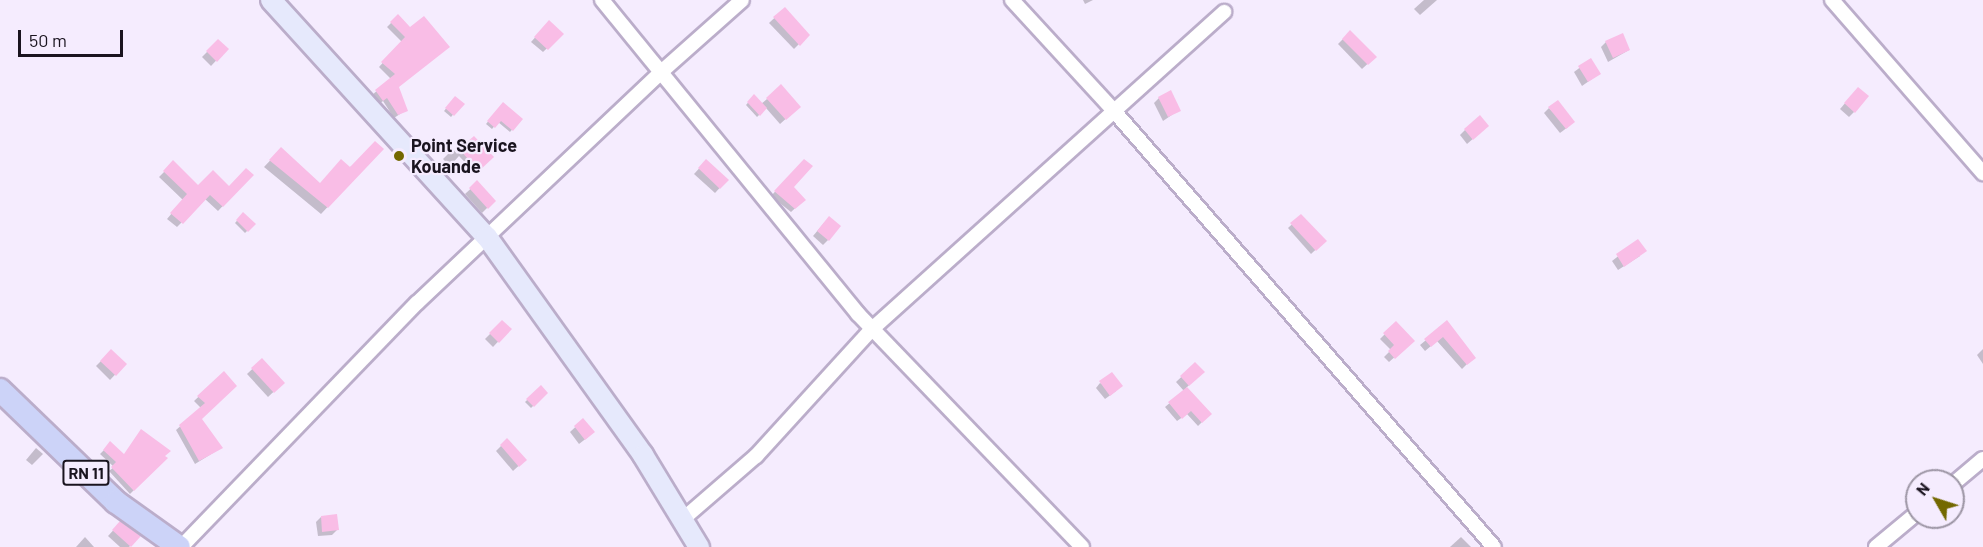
<!DOCTYPE html>
<html>
<head>
<meta charset="utf-8">
<style>
	body { margin:0 }
	#map { position:relative; width:1983px; height:547px; overflow:hidden; background:#f5ecfe; font-family:Barlow,sans-serif }
	div>[style] { position:absolute }
	.shadow>* { inset:0; background:#0003 }
	.building>* { inset:0; background:#f9bde6 }
	.roads { filter:drop-shadow(2px 0 #bbadca) drop-shadow(-2px 0 #bbadca) drop-shadow(0 2px #bbadca) drop-shadow(0 -2px #bbadca) }
	.street>* { height:14px; margin:-7px; padding:0 7px; transform-origin:7px; border-radius:7px; background:#fff }
	.secondary>* { height:20px; margin:-10px; padding:0 10px; transform-origin:10px; border-radius:10px; background:#e6e9fc }
	.primary>* { height:22px; margin:-11px; padding:0 11px; transform-origin:11px; border-radius:11px; background:#ccd3f8 }
	.dots>* { width:16px; height:16px; translate:-50% -50%; box-sizing:border-box; border:3px solid #f5ecfe; border-radius:50% }
	span { translate:-50% -50%; white-space:nowrap; text-align:center; line-height:1.15; -webkit-text-stroke:4.5px #f5ecfe; paint-order:stroke }
	.shield-label span { padding:2px 4px; background:#f5ecfe; border:2px solid; border-radius:4px; -webkit-text-stroke-width:0 }
	.shield-label { font-size:16px; color:#1a141f; font-weight:700 }
	.poi-label { font-size:18px; color:#1a141f; font-weight:700 }
	.left { translate:0 -50%; text-align:left }
	.north { position:absolute; left:1905px; top:469px; width:60px; height:60px; box-sizing:border-box; background:#f5ecfe; border:2px solid #9d96a5; border-radius:50%; rotate:309deg; font-size:16px; font-weight:700; line-height:24px; text-align:center; color:#1a141f }
	.north::after { content:''; display:block; margin:auto; width:21px; height:27px; background:#736800; clip-path:polygon(50% 0,100% 100%,50% 72%,0 100%) }
	.scale { position:absolute; left:18px; top:30px; width:105px; height:27px; box-sizing:border-box; border:3px solid #1a141f; border-top:0; padding-left:8px; font-size:18px; line-height:21px; white-space:nowrap; color:#1a141f; -webkit-text-stroke:4px #f5ecfe; paint-order:stroke }
</style>
</head>
<body>
<div id="map">
	<div class="shadow">
		<div style="clip-path:polygon(1083px 0,1093px 0,1085px 4px)"></div>
		<div style="clip-path:polygon(1424px 0,1437px 0,1420px 15px,1414px 9px)"></div>
		<div style="clip-path:polygon(784px 9px,808px 35px,794px 49px,769px 23px)"></div>
		<div style="clip-path:polygon(398px 16px,410px 29px,398px 87px,406px 110px,394px 118px,383px 101px,379px 104px,372px 95px,391px 79px,379px 67px,402px 42px,387px 27px)"></div>
		<div style="clip-path:polygon(549px 22px,562px 34px,543px 52px,531px 42px)"></div>
		<div style="clip-path:polygon(1350px 32px,1375px 57px,1362px 69px,1338px 44px)"></div>
		<div style="clip-path:polygon(218px 41px,227px 49px,211px 66px,202px 57px)"></div>
		<div style="clip-path:polygon(1606px 42px,1629px 50px,1608px 62px,1601px 47px)"></div>
		<div style="clip-path:polygon(1590px 60px,1599px 74px,1582px 86px,1574px 72px)"></div>
		<div style="clip-path:polygon(1853px 94px,1854px 112px,1849px 117px,1840px 109px)"></div>
		<div style="clip-path:polygon(754px 96px,761px 104px,767px 99px,799px 107px,780px 124px,766px 108px,757px 117px,746px 105px)"></div>
		<div style="clip-path:polygon(455px 98px,462px 104px,451px 117px,444px 111px)"></div>
		<div style="clip-path:polygon(1159px 98px,1179px 110px,1163px 121px,1154px 103px)"></div>
		<div style="clip-path:polygon(503px 104px,521px 119px,510px 132px,498px 122px,492px 129px,486px 124px)"></div>
		<div style="clip-path:polygon(1549px 108px,1568px 127px,1560px 133px,1544px 113px)"></div>
		<div style="clip-path:polygon(1465px 130px,1482px 131px,1467px 144px,1460px 135px)"></div>
		<div style="clip-path:polygon(474px 138px,492px 157px,475px 173px,459px 156px,450px 166px,443px 159px,453px 149px,457px 154px)"></div>
		<div style="clip-path:polygon(281px 149px,320px 184px,382px 149px,321px 214px,264px 167px)"></div>
		<div style="clip-path:polygon(706px 161px,727px 180px,715px 193px,694px 174px)"></div>
		<div style="clip-path:polygon(804px 161px,792px 187px,804px 200px,791px 212px,771px 196px)"></div>
		<div style="clip-path:polygon(173px 163px,198px 187px,229px 188px,252px 175px,218px 211px,205px 199px,177px 227px,167px 219px,183px 200px,159px 177px)"></div>
		<div style="clip-path:polygon(477px 183px,494px 201px,482px 213px,465px 194px)"></div>
		<div style="clip-path:polygon(243px 214px,254px 224px,245px 233px,235px 223px)"></div>
		<div style="clip-path:polygon(1301px 216px,1325px 241px,1311px 254px,1288px 228px)"></div>
		<div style="clip-path:polygon(824px 223px,828px 240px,823px 245px,813px 236px)"></div>
		<div style="clip-path:polygon(1638px 241px,1640px 256px,1618px 270px,1612px 261px)"></div>
		<div style="clip-path:polygon(502px 322px,510px 329px,493px 347px,485px 339px)"></div>
		<div style="clip-path:polygon(1396px 323px,1413px 341px,1389px 362px,1384px 357px,1391px 350px,1380px 339px)"></div>
		<div style="clip-path:polygon(1447px 323px,1474px 357px,1462px 369px,1437px 341px,1425px 351px,1420px 345px)"></div>
		<div style="clip-path:polygon(1983px 349px,1983px 364px,1977px 355px)"></div>
		<div style="clip-path:polygon(111px 351px,125px 364px,110px 380px,96px 366px)"></div>
		<div style="clip-path:polygon(262px 360px,283px 383px,268px 397px,247px 374px)"></div>
		<div style="clip-path:polygon(1195px 364px,1203px 372px,1186px 388px,1210px 414px,1198px 426px,1187px 414px,1177px 421px,1165px 407px,1184px 391px,1176px 382px)"></div>
		<div style="clip-path:polygon(224px 373px,200px 419px,221px 448px,195px 464px,176px 430px,201px 408px,194px 401px)"></div>
		<div style="clip-path:polygon(1100px 383px,1116px 391px,1105px 399px,1096px 388px)"></div>
		<div style="clip-path:polygon(541px 387px,546px 393px,531px 408px,525px 402px)"></div>
		<div style="clip-path:polygon(583px 420px,588px 437px,579px 444px,570px 432px)"></div>
		<div style="clip-path:polygon(507px 440px,525px 460px,513px 471px,496px 451px)"></div>
		<div style="clip-path:polygon(110px 444px,123px 456px,166px 458px,130px 494px,109px 471px,114px 467px,100px 454px)"></div>
		<div style="clip-path:polygon(36px 448px,43px 454px,32px 465px,26px 460px)"></div>
		<div style="clip-path:polygon(321px 517px,337px 530px,332px 535px,318px 536px,316px 522px)"></div>
		<div style="clip-path:polygon(120px 523px,139px 537px,129px 547px,120px 547px,108px 536px)"></div>
		<div style="clip-path:polygon(85px 537px,94px 547px,76px 547px)"></div>
		<div style="clip-path:polygon(1461px 537px,1471px 547px,1450px 547px)"></div>
	</div>
	<div class="building">
		<div style="clip-path:polygon(785px 7px,810px 35px,800px 46px,773px 17px)"></div>
		<div style="clip-path:polygon(398px 14px,410px 27px,424px 16px,450px 47px,399px 87px,408px 111px,398px 115px,387px 98px,383px 101px,375px 90px,395px 74px,381px 62px,405px 37px,390px 22px)"></div>
		<div style="clip-path:polygon(549px 20px,564px 34px,548px 50px,534px 37px)"></div>
		<div style="clip-path:polygon(1350px 30px,1377px 57px,1368px 65px,1342px 39px)"></div>
		<div style="clip-path:polygon(1623px 33px,1630px 50px,1613px 58px,1605px 41px)"></div>
		<div style="clip-path:polygon(218px 39px,229px 49px,217px 62px,206px 51px)"></div>
		<div style="clip-path:polygon(1591px 58px,1601px 74px,1588px 82px,1578px 66px)"></div>
		<div style="clip-path:polygon(781px 84px,801px 107px,786px 120px,766px 98px)"></div>
		<div style="clip-path:polygon(1858px 87px,1869px 96px,1855px 113px,1844px 103px)"></div>
		<div style="clip-path:polygon(1171px 90px,1181px 111px,1168px 117px,1158px 97px)"></div>
		<div style="clip-path:polygon(754px 94px,767px 108px,760px 116px,747px 102px)"></div>
		<div style="clip-path:polygon(455px 96px,465px 104px,454px 116px,445px 108px)"></div>
		<div style="clip-path:polygon(1558px 100px,1575px 122px,1566px 129px,1548px 107px)"></div>
		<div style="clip-path:polygon(503px 102px,523px 119px,513px 131px,501px 121px,495px 128px,487px 121px)"></div>
		<div style="clip-path:polygon(1480px 115px,1489px 126px,1473px 140px,1464px 129px)"></div>
		<div style="clip-path:polygon(474px 136px,494px 157px,479px 171px,459px 149px)"></div>
		<div style="clip-path:polygon(375px 141px,384px 149px,328px 208px,269px 160px,281px 147px,320px 183px,341px 159px,350px 167px)"></div>
		<div style="clip-path:polygon(706px 159px,729px 180px,720px 189px,698px 168px)"></div>
		<div style="clip-path:polygon(804px 159px,813px 166px,794px 187px,806px 200px,795px 209px,774px 191px)"></div>
		<div style="clip-path:polygon(173px 160px,198px 185px,213px 170px,229px 186px,246px 168px,254px 175px,223px 207px,210px 195px,183px 224px,170px 213px,187px 194px,163px 171px)"></div>
		<div style="clip-path:polygon(477px 180px,496px 201px,488px 209px,469px 188px)"></div>
		<div style="clip-path:polygon(243px 212px,256px 224px,248px 232px,236px 220px)"></div>
		<div style="clip-path:polygon(1301px 214px,1327px 241px,1316px 251px,1290px 223px)"></div>
		<div style="clip-path:polygon(829px 216px,841px 226px,829px 241px,817px 231px)"></div>
		<div style="clip-path:polygon(1638px 239px,1647px 251px,1624px 267px,1616px 254px)"></div>
		<div style="clip-path:polygon(502px 320px,512px 329px,499px 343px,489px 333px)"></div>
		<div style="clip-path:polygon(1447px 320px,1476px 358px,1467px 365px,1443px 337px,1431px 347px,1424px 339px)"></div>
		<div style="clip-path:polygon(1396px 321px,1415px 341px,1395px 359px,1388px 351px,1394px 345px,1383px 333px)"></div>
		<div style="clip-path:polygon(111px 349px,127px 364px,116px 376px,100px 361px)"></div>
		<div style="clip-path:polygon(262px 358px,285px 383px,274px 393px,251px 368px)"></div>
		<div style="clip-path:polygon(1195px 362px,1205px 372px,1189px 386px,1180px 376px)"></div>
		<div style="clip-path:polygon(224px 371px,237px 386px,202px 419px,223px 448px,199px 461px,179px 425px,205px 403px,197px 396px)"></div>
		<div style="clip-path:polygon(1112px 372px,1123px 386px,1110px 396px,1099px 381px)"></div>
		<div style="clip-path:polygon(541px 385px,548px 393px,534px 407px,526px 399px)"></div>
		<div style="clip-path:polygon(1187px 387px,1212px 414px,1202px 423px,1191px 411px,1182px 419px,1168px 402px)"></div>
		<div style="clip-path:polygon(583px 418px,595px 432px,585px 440px,574px 426px)"></div>
		<div style="clip-path:polygon(141px 429px,171px 451px,165px 456px,168px 458px,134px 491px,111px 467px,116px 462px,103px 450px,110px 441px,124px 454px)"></div>
		<div style="clip-path:polygon(507px 438px,527px 460px,519px 467px,500px 445px)"></div>
		<div style="clip-path:polygon(337px 514px,339px 530px,322px 532px,321px 516px)"></div>
		<div style="clip-path:polygon(120px 521px,141px 536px,131px 547px,112px 530px)"></div>
	</div>
	<div class="roads">
		<div class="street">
			<div style="left:602px;top:0;width:405px;rotate:50.8deg"></div>
			<div style="left:858px;top:314px;width:323px;rotate:46.1deg"></div>
			<div style="left:1012px;top:0;width:151px;rotate:47.4deg"></div>
			<div style="left:1114px;top:111px;width:578px;rotate:48.93deg"></div>
			<div style="left:1832px;top:0;width:230px;rotate:48.9deg"></div>
			<div style="left:1953px;top:484px;width:39px;rotate:-40deg"></div>
			<div style="left:682px;top:520px;width:98px;rotate:-40.9deg"></div>
			<div style="left:756px;top:456px;width:172px;rotate:-47.6deg"></div>
			<div style="left:872px;top:329px;width:474px;rotate:-42deg"></div>
			<div style="left:181px;top:547px;width:339px;rotate:-46deg"></div>
			<div style="left:417px;top:303px;width:336px;rotate:-43.4deg"></div>
			<div style="left:661px;top:72px;width:108px;rotate:-41.6deg"></div>
			<div style="left:1876px;top:547px;width:53px;rotate:-39.7deg"></div>
		</div>
		<div class="secondary">
			<div style="left:271px;top:0;width:321px;rotate:47.7deg"></div>
			<div style="left:487px;top:237px;width:268px;rotate:54.4deg"></div>
			<div style="left:643px;top:455px;width:108px;rotate:58.7deg"></div>
		</div>
		<div class="primary">
			<div style="left:0;top:390px;width:161px;rotate:44deg"></div>
			<div style="left:116px;top:502px;width:77px;rotate:35.5deg"></div>
		</div>
	</div>
	<div class="dots">
		<div style="left:399px;top:156px;background:#736800"></div>
	</div>
	<div class="shield-label">
		<span style="left:86px;top:473px">RN 11</span>
	</div>
	<div class="poi-label">
		<span class="left" style="left:411px;top:156px">Point Service<br>Kouande</span>
	</div>
	<div class="north">N</div>
	<div class="scale">50 m</div>
</div>
</body>
</html>
